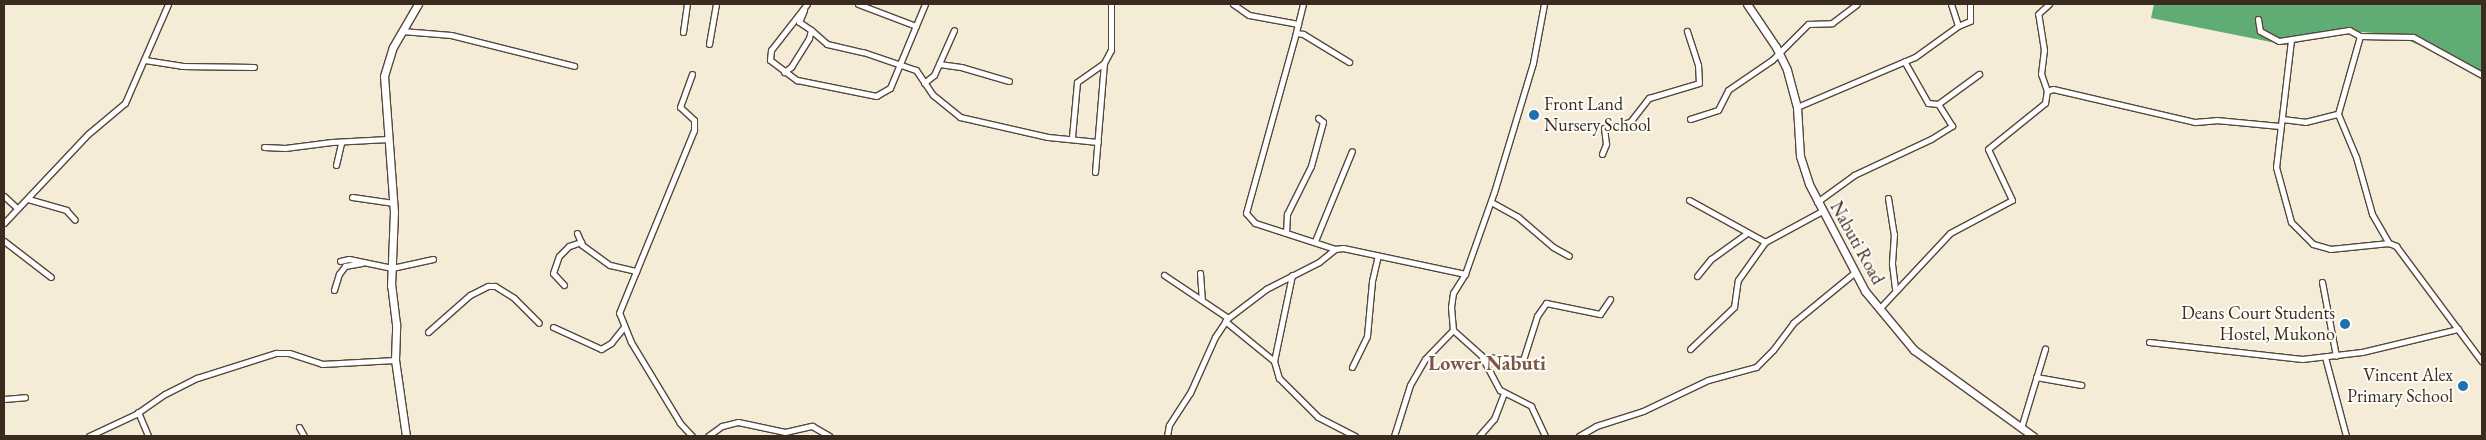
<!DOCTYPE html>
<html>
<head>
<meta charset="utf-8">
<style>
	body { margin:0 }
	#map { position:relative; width:2486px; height:440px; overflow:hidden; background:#f5ecd8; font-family:"EB Garamond",serif }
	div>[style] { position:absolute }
	.forest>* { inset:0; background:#60ac75 }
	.roads { filter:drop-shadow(1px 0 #57473a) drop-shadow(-1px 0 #57473a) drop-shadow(0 1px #57473a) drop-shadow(0 -1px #57473a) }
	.street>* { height:5px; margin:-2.5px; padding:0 2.5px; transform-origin:2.5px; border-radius:2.5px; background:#fff }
	.secondary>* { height:7px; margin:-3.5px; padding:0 3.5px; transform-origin:3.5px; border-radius:3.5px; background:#fff }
	.dots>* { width:14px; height:14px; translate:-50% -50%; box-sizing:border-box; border:2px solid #fdfcf7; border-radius:50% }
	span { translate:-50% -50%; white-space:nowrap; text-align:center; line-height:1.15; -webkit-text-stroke:4px #fdfcf7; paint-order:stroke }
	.poi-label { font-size:18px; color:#3b2a1e }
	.left { translate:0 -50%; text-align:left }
	.right { translate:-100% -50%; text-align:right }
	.street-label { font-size:18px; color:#3b2a1e }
	.quarter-label { font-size:20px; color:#7f5549; font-weight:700 }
	.frame { position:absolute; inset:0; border:5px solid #3b2a1e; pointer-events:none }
</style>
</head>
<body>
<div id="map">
	<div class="forest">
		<div style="clip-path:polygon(2154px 4px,2482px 4px,2482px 71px,2395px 35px,2351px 31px,2286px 45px,2151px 18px)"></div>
	</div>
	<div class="roads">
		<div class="street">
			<div style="left:807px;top:4px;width:58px;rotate:128deg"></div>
			<div style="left:771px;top:50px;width:10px;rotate:96deg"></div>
			<div style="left:770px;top:60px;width:34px;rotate:37deg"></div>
			<div style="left:797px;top:80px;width:81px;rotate:11.4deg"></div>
			<div style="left:876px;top:96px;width:16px;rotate:-30deg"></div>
			<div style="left:890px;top:88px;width:91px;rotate:-67.4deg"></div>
			<div style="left:858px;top:4px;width:62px;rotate:20.8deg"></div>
			<div style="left:1233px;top:4px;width:19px;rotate:35deg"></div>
			<div style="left:1249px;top:15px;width:50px;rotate:10.4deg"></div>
			<div style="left:1303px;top:4px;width:30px;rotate:104deg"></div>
			<div style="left:1296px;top:33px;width:7px;rotate:8deg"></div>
			<div style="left:1303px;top:34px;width:54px;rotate:31.3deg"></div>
			<div style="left:1544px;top:4px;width:60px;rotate:100.6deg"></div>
			<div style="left:1533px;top:63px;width:135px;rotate:106.8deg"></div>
			<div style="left:1494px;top:192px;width:87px;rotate:109.5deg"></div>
			<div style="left:1465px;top:274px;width:22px;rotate:122deg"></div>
			<div style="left:1453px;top:293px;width:14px;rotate:98deg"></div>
			<div style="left:1451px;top:307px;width:23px;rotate:85deg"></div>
			<div style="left:1453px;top:330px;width:38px;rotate:42deg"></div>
			<div style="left:1481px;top:355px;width:40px;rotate:62deg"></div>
			<div style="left:1500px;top:390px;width:35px;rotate:27deg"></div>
			<div style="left:1531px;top:406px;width:33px;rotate:65deg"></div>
			<div style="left:1951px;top:4px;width:23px;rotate:72deg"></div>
			<div style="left:2258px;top:19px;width:12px;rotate:81deg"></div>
			<div style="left:2260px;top:31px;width:21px;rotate:28deg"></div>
			<div style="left:2279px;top:41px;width:71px;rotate:-8.9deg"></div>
			<div style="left:2349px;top:30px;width:13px;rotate:29deg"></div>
			<div style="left:2360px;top:36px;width:81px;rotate:105.8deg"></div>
			<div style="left:2338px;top:114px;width:47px;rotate:67.3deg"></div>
			<div style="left:2356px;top:157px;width:59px;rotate:74.3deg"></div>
			<div style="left:2372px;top:214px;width:34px;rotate:60deg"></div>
			<div style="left:811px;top:30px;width:21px;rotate:41deg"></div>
			<div style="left:827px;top:44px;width:37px;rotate:13deg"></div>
			<div style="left:863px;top:52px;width:56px;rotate:18.8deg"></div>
			<div style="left:916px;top:70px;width:30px;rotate:56deg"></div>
			<div style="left:933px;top:95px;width:35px;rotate:39deg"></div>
			<div style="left:960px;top:117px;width:90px;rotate:12.8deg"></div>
			<div style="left:1048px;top:137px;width:50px;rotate:5.7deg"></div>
			<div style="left:402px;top:31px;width:49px;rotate:4.7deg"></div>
			<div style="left:451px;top:35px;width:127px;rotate:14.1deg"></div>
			<div style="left:683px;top:32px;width:28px;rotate:-82deg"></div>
			<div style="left:2360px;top:36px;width:53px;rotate:1.1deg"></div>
			<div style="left:2413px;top:37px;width:79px;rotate:28.8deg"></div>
			<div style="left:2291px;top:40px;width:128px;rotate:96.7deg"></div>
			<div style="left:2276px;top:167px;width:57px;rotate:74.7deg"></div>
			<div style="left:2291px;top:222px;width:31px;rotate:45deg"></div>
			<div style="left:2313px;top:244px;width:18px;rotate:16deg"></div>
			<div style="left:2330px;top:249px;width:59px;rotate:-5.8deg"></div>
			<div style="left:2389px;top:243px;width:8px;rotate:23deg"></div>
			<div style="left:2396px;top:246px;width:144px;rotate:53.4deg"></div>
			<div style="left:709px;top:44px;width:41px;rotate:-80.1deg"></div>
			<div style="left:145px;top:60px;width:37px;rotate:9deg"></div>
			<div style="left:182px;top:66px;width:72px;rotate:0.8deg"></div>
			<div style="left:939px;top:64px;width:22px;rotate:8deg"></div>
			<div style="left:961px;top:67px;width:50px;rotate:16.3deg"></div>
			<div style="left:784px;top:72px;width:9px;rotate:-36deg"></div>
			<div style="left:791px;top:67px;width:34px;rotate:-58deg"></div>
			<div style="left:809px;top:38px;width:8px;rotate:-76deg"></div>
			<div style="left:811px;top:30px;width:14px;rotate:-146deg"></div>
			<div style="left:799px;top:22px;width:13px;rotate:-67deg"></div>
			<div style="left:924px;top:83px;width:13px;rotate:-39deg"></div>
			<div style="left:934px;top:75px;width:49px;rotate:-66deg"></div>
			<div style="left:2047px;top:91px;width:6px;rotate:-18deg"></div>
			<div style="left:2053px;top:89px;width:146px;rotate:13.1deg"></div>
			<div style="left:2195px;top:122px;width:21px;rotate:-5deg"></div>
			<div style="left:2216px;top:120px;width:64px;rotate:5.4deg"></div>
			<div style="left:1938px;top:104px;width:51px;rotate:-36.2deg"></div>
			<div style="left:1797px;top:107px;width:128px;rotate:-23deg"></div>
			<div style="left:1915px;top:57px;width:53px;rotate:-35.8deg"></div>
			<div style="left:1958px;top:26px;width:13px;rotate:-23deg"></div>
			<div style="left:1970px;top:21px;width:17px;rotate:-90deg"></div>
			<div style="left:1318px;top:118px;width:6px;rotate:39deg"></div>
			<div style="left:1323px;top:122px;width:46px;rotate:105.3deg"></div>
			<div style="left:1311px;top:166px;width:54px;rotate:116.6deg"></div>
			<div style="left:1287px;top:214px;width:19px;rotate:93deg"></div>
			<div style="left:1286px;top:233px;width:52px;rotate:18.1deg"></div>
			<div style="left:1690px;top:119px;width:29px;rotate:-18deg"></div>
			<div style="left:1718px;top:110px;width:22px;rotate:-63deg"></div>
			<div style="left:1728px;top:90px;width:53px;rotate:-34.3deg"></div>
			<div style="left:1772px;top:60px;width:51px;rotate:-45deg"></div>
			<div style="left:1808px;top:24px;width:24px;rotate:-2deg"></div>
			<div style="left:1832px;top:23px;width:31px;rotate:-37deg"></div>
			<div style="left:2282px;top:119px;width:23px;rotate:7deg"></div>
			<div style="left:2305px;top:122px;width:34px;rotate:-14deg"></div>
			<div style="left:1072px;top:137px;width:55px;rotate:-84.8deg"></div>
			<div style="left:1077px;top:82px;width:33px;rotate:-35deg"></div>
			<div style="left:1104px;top:63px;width:15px;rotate:-62deg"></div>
			<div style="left:1111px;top:50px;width:46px;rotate:-90deg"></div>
			<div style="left:264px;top:147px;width:21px;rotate:3deg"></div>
			<div style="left:285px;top:148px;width:47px;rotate:-7.3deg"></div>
			<div style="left:332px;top:142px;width:56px;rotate:-3.1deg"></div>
			<div style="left:1602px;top:154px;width:11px;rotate:-68deg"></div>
			<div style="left:1606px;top:144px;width:16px;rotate:-97deg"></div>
			<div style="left:1604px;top:128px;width:27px;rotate:-13deg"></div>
			<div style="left:1630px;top:122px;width:31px;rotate:-52deg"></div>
			<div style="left:1649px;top:98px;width:52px;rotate:-16.7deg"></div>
			<div style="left:1699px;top:83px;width:18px;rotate:-93deg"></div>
			<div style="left:1698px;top:65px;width:36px;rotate:-108deg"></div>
			<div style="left:336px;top:165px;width:23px;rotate:-77deg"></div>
			<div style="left:1095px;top:172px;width:109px;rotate:-85.3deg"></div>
			<div style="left:4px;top:196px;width:18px;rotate:43deg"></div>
			<div style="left:352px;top:197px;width:42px;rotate:8.1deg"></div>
			<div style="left:1888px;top:198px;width:36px;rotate:81deg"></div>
			<div style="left:1894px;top:234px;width:30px;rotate:94deg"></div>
			<div style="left:1892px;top:264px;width:25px;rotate:83deg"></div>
			<div style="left:28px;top:199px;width:40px;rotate:16deg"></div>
			<div style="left:66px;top:210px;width:13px;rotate:48deg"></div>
			<div style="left:1689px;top:200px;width:87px;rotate:28.9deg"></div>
			<div style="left:1491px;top:202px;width:31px;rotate:29deg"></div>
			<div style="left:1518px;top:217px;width:46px;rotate:40.6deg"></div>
			<div style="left:1553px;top:247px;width:18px;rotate:29deg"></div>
			<div style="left:1817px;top:202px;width:46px;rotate:-36.1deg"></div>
			<div style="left:1854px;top:175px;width:85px;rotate:-25.1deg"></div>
			<div style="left:1931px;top:139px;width:25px;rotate:-32deg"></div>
			<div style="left:1952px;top:126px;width:26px;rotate:-122deg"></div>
			<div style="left:1938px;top:104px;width:10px;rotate:-174deg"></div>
			<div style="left:1928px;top:103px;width:48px;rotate:-119.7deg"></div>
			<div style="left:4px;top:223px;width:122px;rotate:-46.7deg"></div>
			<div style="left:88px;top:134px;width:48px;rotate:-40deg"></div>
			<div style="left:125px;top:103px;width:108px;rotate:-66.5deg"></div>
			<div style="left:577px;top:233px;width:13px;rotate:67deg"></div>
			<div style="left:582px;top:245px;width:34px;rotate:36deg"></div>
			<div style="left:610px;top:265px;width:27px;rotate:13deg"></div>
			<div style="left:1286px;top:233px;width:33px;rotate:-162deg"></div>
			<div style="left:1255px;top:223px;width:13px;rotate:-132deg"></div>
			<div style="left:1246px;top:213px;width:187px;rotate:-74.5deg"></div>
			<div style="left:4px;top:241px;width:59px;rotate:37.5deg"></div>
			<div style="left:1315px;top:241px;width:97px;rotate:-67.7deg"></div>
			<div style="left:340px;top:261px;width:9px;rotate:-13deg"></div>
			<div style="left:349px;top:259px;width:44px;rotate:11.8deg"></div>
			<div style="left:392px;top:268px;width:42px;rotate:-12.4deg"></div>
			<div style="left:1200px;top:273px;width:27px;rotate:86deg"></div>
			<div style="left:1164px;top:275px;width:77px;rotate:33.9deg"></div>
			<div style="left:1292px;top:275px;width:88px;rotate:101.8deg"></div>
			<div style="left:1274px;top:361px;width:18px;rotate:74deg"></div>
			<div style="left:1279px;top:378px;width:55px;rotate:45deg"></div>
			<div style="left:1318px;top:417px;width:42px;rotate:27.2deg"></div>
			<div style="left:1697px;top:276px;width:22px;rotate:-51deg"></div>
			<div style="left:1711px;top:259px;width:44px;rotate:-35.8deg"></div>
			<div style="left:2322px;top:282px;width:75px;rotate:79.3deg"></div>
			<div style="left:564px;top:285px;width:16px;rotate:-133deg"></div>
			<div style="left:553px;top:273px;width:18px;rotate:-71deg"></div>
			<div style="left:559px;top:256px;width:14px;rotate:-45deg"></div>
			<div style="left:569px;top:246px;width:13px;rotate:-18deg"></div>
			<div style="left:334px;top:290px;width:17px;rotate:-73deg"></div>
			<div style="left:339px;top:274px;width:10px;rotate:-53deg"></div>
			<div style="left:345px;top:266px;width:17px;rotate:-10deg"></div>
			<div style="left:1879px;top:309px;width:104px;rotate:-46.9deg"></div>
			<div style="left:1950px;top:233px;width:70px;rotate:-28deg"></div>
			<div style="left:2012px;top:200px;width:56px;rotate:-115.2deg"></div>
			<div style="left:1988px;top:149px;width:73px;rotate:-38.9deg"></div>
			<div style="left:2045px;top:103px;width:12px;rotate:-81deg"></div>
			<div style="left:2047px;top:91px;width:18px;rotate:-109deg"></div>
			<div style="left:2041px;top:74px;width:24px;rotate:-83deg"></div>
			<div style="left:2044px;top:50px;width:36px;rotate:-99deg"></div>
			<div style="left:2038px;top:14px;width:15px;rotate:-42deg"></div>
			<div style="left:1225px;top:321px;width:63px;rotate:39.2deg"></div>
			<div style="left:553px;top:327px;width:53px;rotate:24.6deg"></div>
			<div style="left:601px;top:349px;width:12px;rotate:-31deg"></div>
			<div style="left:611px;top:343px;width:21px;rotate:-51deg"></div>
			<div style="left:428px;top:332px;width:56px;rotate:-41.4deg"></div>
			<div style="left:470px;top:295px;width:20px;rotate:-27deg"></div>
			<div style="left:488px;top:286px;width:7px"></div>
			<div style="left:495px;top:286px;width:22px;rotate:32deg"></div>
			<div style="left:514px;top:298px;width:35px;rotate:45deg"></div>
			<div style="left:2149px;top:342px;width:154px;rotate:6.3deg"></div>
			<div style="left:2302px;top:359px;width:60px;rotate:-6.7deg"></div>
			<div style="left:2362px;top:352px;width:99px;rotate:-13.5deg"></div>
			<div style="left:1690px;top:349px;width:61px;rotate:-43.7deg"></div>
			<div style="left:1734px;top:307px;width:27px;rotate:-82deg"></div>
			<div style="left:1738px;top:280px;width:47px;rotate:-54.6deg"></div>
			<div style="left:1765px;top:242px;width:65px;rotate:-28.5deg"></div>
			<div style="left:1483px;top:357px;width:40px;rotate:4.3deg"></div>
			<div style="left:1523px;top:360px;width:46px;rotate:-72.3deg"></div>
			<div style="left:1537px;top:316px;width:16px;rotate:-55deg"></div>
			<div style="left:1546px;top:303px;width:55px;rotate:11.5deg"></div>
			<div style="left:1600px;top:314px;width:18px;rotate:-56deg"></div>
			<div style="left:2325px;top:357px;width:82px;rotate:75.1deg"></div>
			<div style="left:1352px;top:367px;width:34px;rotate:-64deg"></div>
			<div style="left:1367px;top:336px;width:55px;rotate:-84.8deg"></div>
			<div style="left:1372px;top:281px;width:26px;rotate:-77deg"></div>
			<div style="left:2036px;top:377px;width:46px;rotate:10.1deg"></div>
			<div style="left:4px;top:399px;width:21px;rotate:-5deg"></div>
			<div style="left:138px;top:412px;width:26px;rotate:67deg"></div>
			<div style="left:299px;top:427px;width:10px;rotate:61deg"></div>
			<div style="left:2021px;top:428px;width:83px;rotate:-73.1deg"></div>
			<div style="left:89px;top:436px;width:52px;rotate:-25.1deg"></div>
			<div style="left:136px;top:414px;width:35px;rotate:-35deg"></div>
			<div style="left:165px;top:394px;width:36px;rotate:-27deg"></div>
			<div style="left:197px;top:378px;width:83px;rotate:-17.6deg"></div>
			<div style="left:276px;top:353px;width:13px"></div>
			<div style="left:289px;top:353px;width:35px;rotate:18deg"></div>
			<div style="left:322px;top:364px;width:73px;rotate:-3.1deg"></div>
			<div style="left:692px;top:436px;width:18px;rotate:-133deg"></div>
			<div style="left:680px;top:423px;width:95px;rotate:-121.2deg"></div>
			<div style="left:631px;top:342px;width:31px;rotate:-112deg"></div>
			<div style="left:619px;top:313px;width:198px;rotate:-67.7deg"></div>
			<div style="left:694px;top:130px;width:10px;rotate:-90deg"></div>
			<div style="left:694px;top:120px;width:19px;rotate:-137deg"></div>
			<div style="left:680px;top:107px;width:35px;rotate:-70deg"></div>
			<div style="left:708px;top:436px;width:17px;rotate:-36deg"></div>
			<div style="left:722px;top:426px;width:16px;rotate:-14deg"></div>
			<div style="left:738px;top:422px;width:48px;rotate:12deg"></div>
			<div style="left:785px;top:432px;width:28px;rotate:-13deg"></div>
			<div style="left:812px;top:426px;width:20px;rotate:30deg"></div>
			<div style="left:1167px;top:436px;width:11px;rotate:-80deg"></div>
			<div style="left:1169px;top:425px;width:38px;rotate:-57deg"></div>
			<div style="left:1190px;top:393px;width:61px;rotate:-65.9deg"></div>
			<div style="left:1215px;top:337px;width:23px;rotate:-56deg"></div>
			<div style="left:1228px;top:318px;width:48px;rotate:-37.3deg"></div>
			<div style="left:1266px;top:289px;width:59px;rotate:-27deg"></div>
			<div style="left:1319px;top:262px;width:21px;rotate:-39deg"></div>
			<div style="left:1335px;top:249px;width:8px;rotate:-7deg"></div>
			<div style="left:1343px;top:248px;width:125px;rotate:12deg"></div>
			<div style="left:1394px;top:436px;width:53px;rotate:-72.6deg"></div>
			<div style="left:1410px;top:385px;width:30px;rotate:-60deg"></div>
			<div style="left:1425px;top:359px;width:40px;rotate:-46deg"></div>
			<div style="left:1479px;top:436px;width:23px;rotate:-49deg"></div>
			<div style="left:1494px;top:419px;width:28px;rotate:-69deg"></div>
			<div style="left:1579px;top:436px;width:20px;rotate:-30deg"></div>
			<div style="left:1596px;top:426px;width:49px;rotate:-17.7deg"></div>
			<div style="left:1643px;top:411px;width:72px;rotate:-25.5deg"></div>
			<div style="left:1708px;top:380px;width:50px;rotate:-15.2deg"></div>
			<div style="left:1756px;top:367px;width:24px;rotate:-45deg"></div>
			<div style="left:1773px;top:350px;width:34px;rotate:-53deg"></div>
			<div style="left:1793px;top:323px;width:80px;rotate:-39.4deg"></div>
		</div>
		<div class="secondary">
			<div style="left:1747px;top:4px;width:52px;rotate:56deg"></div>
			<div style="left:1776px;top:47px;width:25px;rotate:64deg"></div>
			<div style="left:1787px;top:70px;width:38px;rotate:75deg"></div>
			<div style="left:1797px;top:107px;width:49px;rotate:86.5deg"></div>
			<div style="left:1800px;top:156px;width:29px;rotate:72deg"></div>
			<div style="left:1809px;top:184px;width:121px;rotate:62.4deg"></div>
			<div style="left:1865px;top:291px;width:77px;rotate:50.3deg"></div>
			<div style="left:1914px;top:350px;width:147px;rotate:35.9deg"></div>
			<div style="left:406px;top:436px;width:77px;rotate:-98.2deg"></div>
			<div style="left:395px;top:360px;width:36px;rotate:-88deg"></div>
			<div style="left:396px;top:324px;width:38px;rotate:-97deg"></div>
			<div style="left:391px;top:286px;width:74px;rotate:-87.7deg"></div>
			<div style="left:394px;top:212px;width:136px;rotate:-94.2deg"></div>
			<div style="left:384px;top:76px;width:30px;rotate:-73deg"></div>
			<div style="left:393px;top:47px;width:50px;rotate:-59.8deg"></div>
		</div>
	</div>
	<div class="dots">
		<div style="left:1534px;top:115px;background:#1f6fb2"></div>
		<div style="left:2345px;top:324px;background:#1f6fb2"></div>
		<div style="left:2463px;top:386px;background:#1f6fb2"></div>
	</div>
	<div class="poi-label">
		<span class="left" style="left:1544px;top:115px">Front Land<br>Nursery School</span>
		<span class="right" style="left:2335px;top:324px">Deans Court Students<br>Hostel, Mukono</span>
		<span class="right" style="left:2453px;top:386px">Vincent Alex<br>Primary School</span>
	</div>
	<div class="street-label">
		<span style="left:1857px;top:243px;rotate:61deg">Nabuti Road</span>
	</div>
	<div class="quarter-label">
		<span style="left:1487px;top:363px">Lower Nabuti</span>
	</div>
	<div class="frame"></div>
</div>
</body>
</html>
